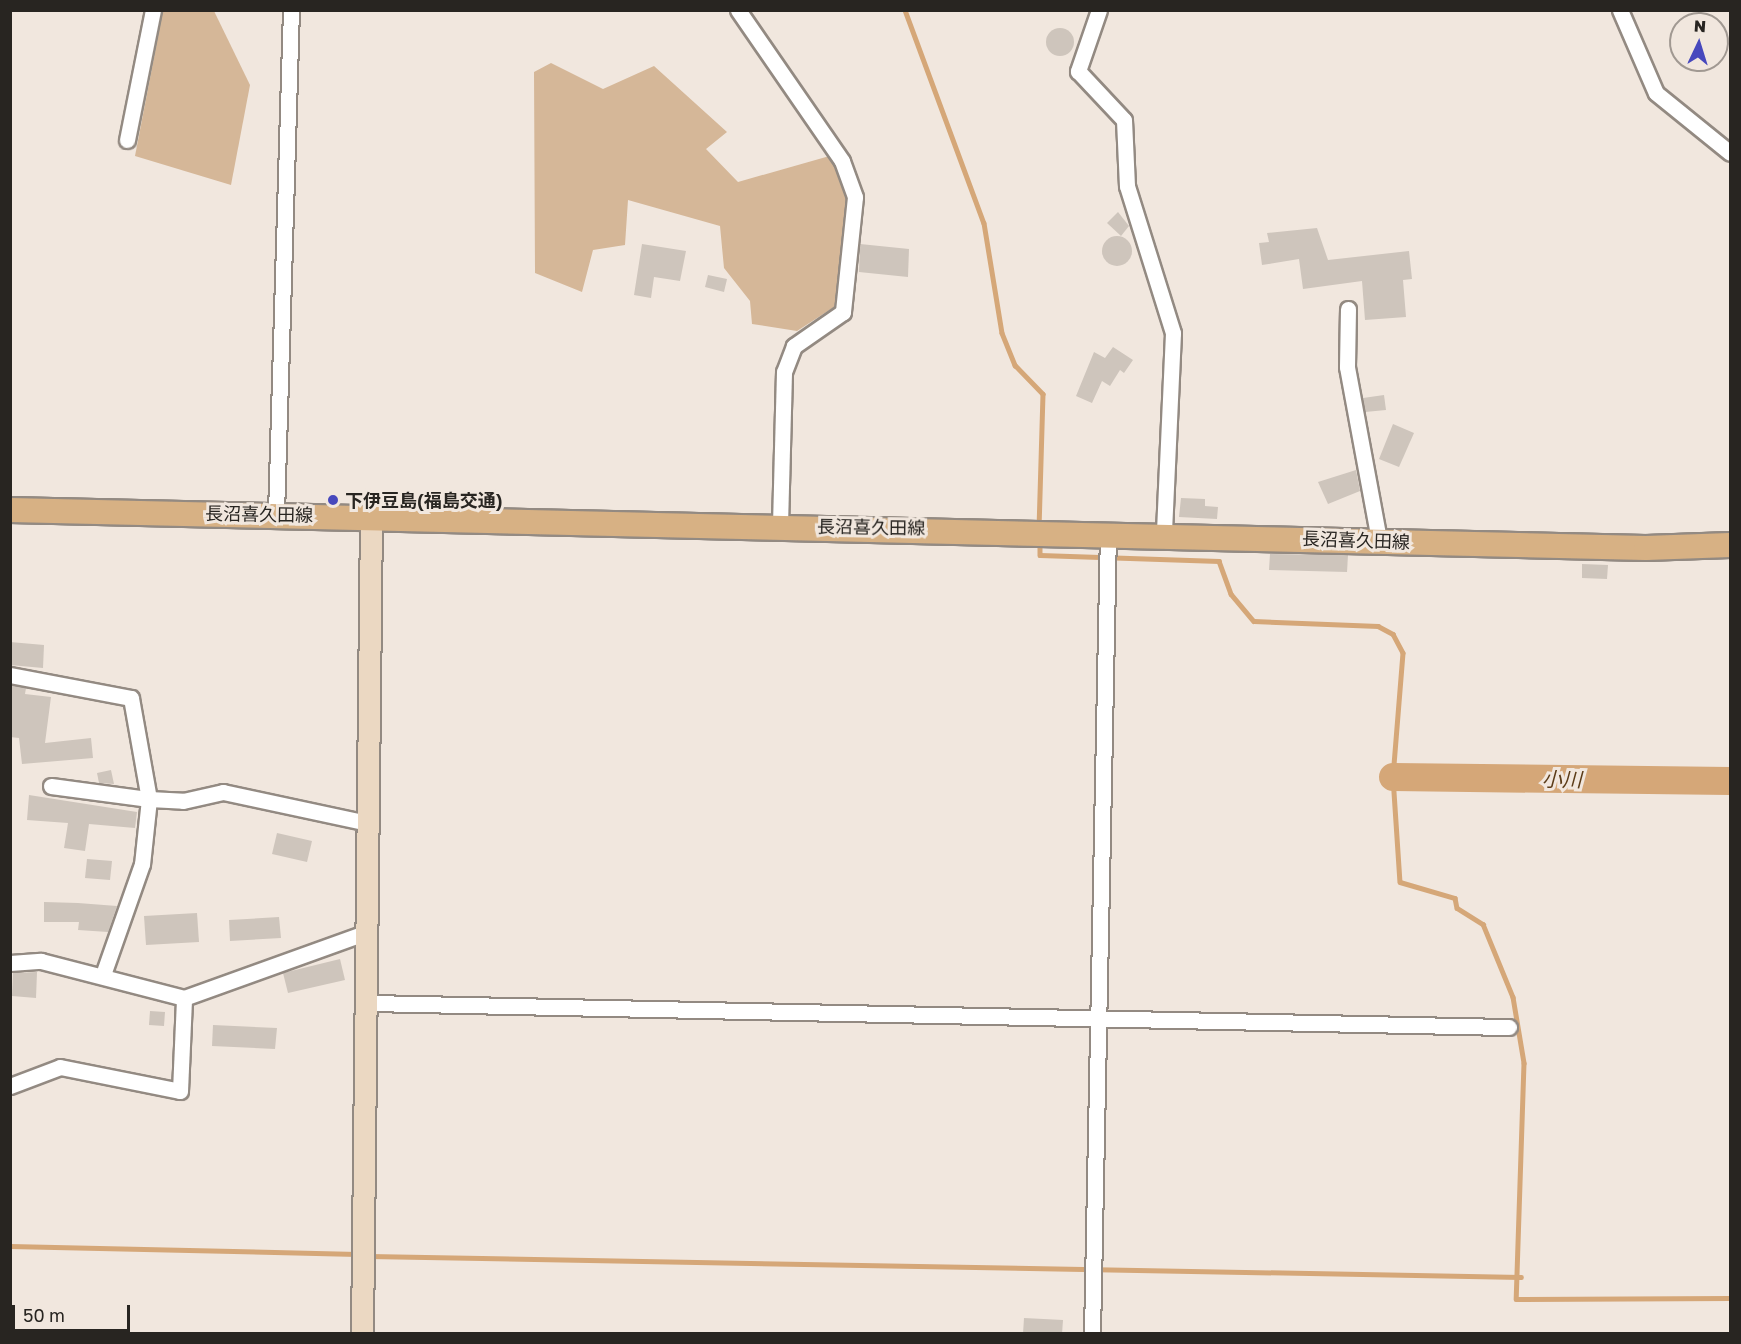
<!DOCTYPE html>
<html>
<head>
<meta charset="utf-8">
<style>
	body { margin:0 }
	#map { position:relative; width:1741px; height:1344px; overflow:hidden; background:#f1e7de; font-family:"Golos Text","Noto Sans JP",sans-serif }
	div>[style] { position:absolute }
	.green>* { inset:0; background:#d5b798 }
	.stream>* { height:4.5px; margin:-2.25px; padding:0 2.25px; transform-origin:2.25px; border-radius:2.25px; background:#d5a778 }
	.river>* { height:28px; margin:-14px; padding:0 14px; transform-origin:14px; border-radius:14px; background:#d5a778 }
	.building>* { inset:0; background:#cec5bc }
	.round { border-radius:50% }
	.roads { filter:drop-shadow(2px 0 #938a82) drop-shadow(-2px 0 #938a82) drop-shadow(0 2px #938a82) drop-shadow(0 -2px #938a82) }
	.street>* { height:15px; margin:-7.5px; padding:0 7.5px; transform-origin:7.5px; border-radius:7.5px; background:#fff }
	.secondary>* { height:21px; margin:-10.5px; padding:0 10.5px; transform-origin:10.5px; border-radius:10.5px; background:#ebd8c2 }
	.primary>* { height:24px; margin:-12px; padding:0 12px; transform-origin:12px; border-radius:12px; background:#d7b184 }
	.dots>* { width:16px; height:16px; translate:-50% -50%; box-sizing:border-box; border:3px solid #f1e7de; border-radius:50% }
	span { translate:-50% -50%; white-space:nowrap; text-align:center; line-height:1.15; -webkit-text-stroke:6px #f1e7de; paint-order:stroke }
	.poi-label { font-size:18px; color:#282521; font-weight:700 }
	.left { translate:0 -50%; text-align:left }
	.street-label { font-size:18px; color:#282521 }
	.water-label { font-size:20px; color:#5c3c18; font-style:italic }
	.frame { position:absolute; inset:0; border:12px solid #282521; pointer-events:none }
	.north { position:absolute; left:1669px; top:12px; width:60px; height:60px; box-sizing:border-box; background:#f1e7de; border:2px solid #a19992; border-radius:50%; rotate:4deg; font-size:16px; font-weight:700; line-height:24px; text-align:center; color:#282521 }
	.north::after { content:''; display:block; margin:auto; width:21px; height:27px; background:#4748bd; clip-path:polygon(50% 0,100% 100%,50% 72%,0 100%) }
	.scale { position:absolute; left:12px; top:1305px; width:118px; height:27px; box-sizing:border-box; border:3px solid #282521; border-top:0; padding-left:8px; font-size:18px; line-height:21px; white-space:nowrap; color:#282521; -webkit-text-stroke:4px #f1e7de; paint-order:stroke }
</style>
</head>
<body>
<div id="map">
	<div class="green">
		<div style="clip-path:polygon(163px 11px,214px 11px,250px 85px,231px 185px,135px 156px)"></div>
		<div style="clip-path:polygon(551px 63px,603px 89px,654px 66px,727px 132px,706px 149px,738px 182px,833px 155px,849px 190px,851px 257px,834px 307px,797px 331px,752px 324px,750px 301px,724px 268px,720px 226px,628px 200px,625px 245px,593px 250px,582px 292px,535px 273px,534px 72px)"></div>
	</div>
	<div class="stream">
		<div style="left:905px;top:10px;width:227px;rotate:69.7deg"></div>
		<div style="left:984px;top:223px;width:111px;rotate:80.7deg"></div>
		<div style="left:1002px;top:333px;width:35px;rotate:68deg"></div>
		<div style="left:1015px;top:365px;width:40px;rotate:46deg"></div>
		<div style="left:1043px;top:394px;width:133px;rotate:91.7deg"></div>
		<div style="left:1040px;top:542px;width:13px;rotate:90deg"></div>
		<div style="left:1040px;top:555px;width:179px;rotate:1.9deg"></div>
		<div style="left:1219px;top:561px;width:35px;rotate:70deg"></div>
		<div style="left:1231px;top:594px;width:35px;rotate:50deg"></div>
		<div style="left:1254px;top:621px;width:124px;rotate:2.3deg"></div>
		<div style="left:1378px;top:626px;width:17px;rotate:28deg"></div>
		<div style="left:1393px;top:634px;width:21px;rotate:62deg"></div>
		<div style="left:1403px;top:653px;width:124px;rotate:94.6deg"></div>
		<div style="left:1393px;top:777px;width:105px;rotate:86.2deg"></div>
		<div style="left:1400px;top:882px;width:57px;rotate:16.2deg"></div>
		<div style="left:1455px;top:898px;width:10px;rotate:79deg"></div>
		<div style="left:1457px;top:908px;width:31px;rotate:32deg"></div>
		<div style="left:1483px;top:924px;width:79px;rotate:67.7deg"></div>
		<div style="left:1513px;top:997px;width:67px;rotate:80.5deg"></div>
		<div style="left:1524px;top:1063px;width:236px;rotate:91.9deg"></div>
		<div style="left:1516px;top:1299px;width:214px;rotate:-0.3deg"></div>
		<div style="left:10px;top:1246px;width:347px;rotate:1.3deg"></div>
		<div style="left:369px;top:1256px;width:1152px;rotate:1.04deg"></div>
	</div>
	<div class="river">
		<div style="left:1393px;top:777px;width:337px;rotate:0.7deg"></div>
	</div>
	<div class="building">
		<div class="round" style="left:1046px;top:28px;width:28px;height:28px"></div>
		<div style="clip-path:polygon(1118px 212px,1129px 226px,1121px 236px,1107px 223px)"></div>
		<div style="clip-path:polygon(1317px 228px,1328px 260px,1409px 251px,1412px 279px,1403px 280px,1406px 317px,1365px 320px,1362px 281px,1303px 289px,1299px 259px,1262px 265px,1259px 243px,1269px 242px,1267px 233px)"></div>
		<div class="round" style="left:1102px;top:236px;width:30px;height:30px"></div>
		<div style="clip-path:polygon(642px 244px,686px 251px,680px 281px,654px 277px,651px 298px,634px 295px)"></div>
		<div style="clip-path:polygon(860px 244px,909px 249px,908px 277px,859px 272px)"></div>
		<div style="clip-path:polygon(708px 275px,727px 279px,724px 292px,705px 287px)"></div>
		<div style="clip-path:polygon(1113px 347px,1133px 360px,1124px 373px,1120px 370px,1110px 386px,1102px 381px,1092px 403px,1076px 396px,1094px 352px,1105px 358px)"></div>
		<div style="clip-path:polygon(1384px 395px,1386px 410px,1365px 412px,1363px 398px)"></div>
		<div style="clip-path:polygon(1393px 424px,1414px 433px,1399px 467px,1379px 459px)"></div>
		<div style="clip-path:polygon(1356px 470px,1360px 491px,1328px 504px,1318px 482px)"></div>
		<div style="clip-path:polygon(1181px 498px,1205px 499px,1205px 506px,1218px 507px,1217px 519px,1179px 517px)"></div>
		<div style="clip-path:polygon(1270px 554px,1348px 555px,1347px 572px,1269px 570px)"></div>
		<div style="clip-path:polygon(1582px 564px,1608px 565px,1607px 579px,1582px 578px)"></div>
		<div style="clip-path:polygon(10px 642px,44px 645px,43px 668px,10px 665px)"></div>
		<div style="clip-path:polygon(10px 685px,26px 688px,25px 694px,51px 697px,45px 743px,91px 738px,93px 758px,22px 764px,19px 738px,10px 737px)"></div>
		<div style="clip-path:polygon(111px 770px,114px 784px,99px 783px,97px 773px)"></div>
		<div style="clip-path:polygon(29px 795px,137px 812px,135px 828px,89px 824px,85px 851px,64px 848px,68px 823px,27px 820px)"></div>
		<div style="clip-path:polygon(277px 833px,312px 841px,307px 862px,272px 854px)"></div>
		<div style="clip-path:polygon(87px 859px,112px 861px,110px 880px,85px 878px)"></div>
		<div style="clip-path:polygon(44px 902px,78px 903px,117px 906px,108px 932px,78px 930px,79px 922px,44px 922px)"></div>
		<div style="clip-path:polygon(197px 913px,199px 942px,146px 945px,144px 916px)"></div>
		<div style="clip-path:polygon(279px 917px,281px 938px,230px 941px,229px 920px)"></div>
		<div style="clip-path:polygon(340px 959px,345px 980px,288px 993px,283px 973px)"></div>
		<div style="clip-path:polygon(37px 972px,36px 998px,12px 996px,13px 973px)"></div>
		<div style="clip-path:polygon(150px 1011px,165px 1012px,164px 1026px,149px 1025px)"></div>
		<div style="clip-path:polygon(213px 1025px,277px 1028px,275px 1049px,212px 1046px)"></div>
		<div style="clip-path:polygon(1024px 1318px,1063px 1320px,1062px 1334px,1023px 1334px)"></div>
	</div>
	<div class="roads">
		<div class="street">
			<div style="left:738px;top:10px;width:183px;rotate:55.4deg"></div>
			<div style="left:842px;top:161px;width:38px;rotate:70deg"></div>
			<div style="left:855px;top:197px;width:116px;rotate:96deg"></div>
			<div style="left:843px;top:312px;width:60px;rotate:145.2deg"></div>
			<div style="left:794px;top:346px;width:28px;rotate:111deg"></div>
			<div style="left:784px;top:372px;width:152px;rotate:91.5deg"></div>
			<div style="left:1099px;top:10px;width:65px;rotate:109deg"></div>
			<div style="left:1078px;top:71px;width:67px;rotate:46.8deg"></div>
			<div style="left:1124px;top:120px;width:66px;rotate:87.4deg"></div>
			<div style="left:1127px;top:186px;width:154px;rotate:72.6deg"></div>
			<div style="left:1173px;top:333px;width:201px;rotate:92.6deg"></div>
			<div style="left:1620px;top:10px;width:90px;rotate:66.6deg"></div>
			<div style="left:1656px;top:93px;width:95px;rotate:39deg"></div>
			<div style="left:127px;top:140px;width:133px;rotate:-78.7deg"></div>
			<div style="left:1348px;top:309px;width:58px;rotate:91deg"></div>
			<div style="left:1347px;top:367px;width:176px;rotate:79.5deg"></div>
			<div style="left:276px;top:514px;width:504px;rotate:-88.3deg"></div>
			<div style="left:10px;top:675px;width:123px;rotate:10.8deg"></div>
			<div style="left:131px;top:698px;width:103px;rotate:79.9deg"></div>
			<div style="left:149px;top:799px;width:34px;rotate:3deg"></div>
			<div style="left:183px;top:801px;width:41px;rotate:-12.7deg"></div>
			<div style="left:223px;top:792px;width:148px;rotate:12.1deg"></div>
			<div style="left:51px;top:786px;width:99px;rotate:7.6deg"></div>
			<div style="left:149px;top:799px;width:65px;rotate:96.1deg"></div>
			<div style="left:142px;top:864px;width:118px;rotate:109.4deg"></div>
			<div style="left:10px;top:963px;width:31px;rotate:-4deg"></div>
			<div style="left:41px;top:961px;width:148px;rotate:14.5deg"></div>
			<div style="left:184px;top:998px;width:195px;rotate:-19.8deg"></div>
			<div style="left:369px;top:1003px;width:1140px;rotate:1.21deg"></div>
			<div style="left:10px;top:1086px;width:53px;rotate:-20.8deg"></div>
			<div style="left:60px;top:1067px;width:122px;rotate:11.3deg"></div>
			<div style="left:180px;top:1091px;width:93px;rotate:-87.5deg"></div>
			<div style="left:1092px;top:1334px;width:802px;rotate:-88.86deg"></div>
		</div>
		<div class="secondary">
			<div style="left:362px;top:1334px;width:817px;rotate:-89.37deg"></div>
		</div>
		<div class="primary">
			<div style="left:10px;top:510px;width:1636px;rotate:1.33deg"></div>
			<div style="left:1646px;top:548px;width:84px;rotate:-2deg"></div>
		</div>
	</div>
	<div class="dots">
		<div style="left:333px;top:500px;background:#4748bd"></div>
	</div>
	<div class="poi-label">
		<span class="left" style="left:345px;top:500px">下伊豆島(福島交通)</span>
	</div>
	<div class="street-label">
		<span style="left:259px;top:514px;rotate:1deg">長沼喜久田線</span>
		<span style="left:871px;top:527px;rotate:1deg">長沼喜久田線</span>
		<span style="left:1356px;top:540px;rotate:2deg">長沼喜久田線</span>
	</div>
	<div class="water-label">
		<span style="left:1562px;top:779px;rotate:1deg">小川</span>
	</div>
	<div class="frame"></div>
	<div class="north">N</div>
	<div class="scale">50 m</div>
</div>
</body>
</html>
